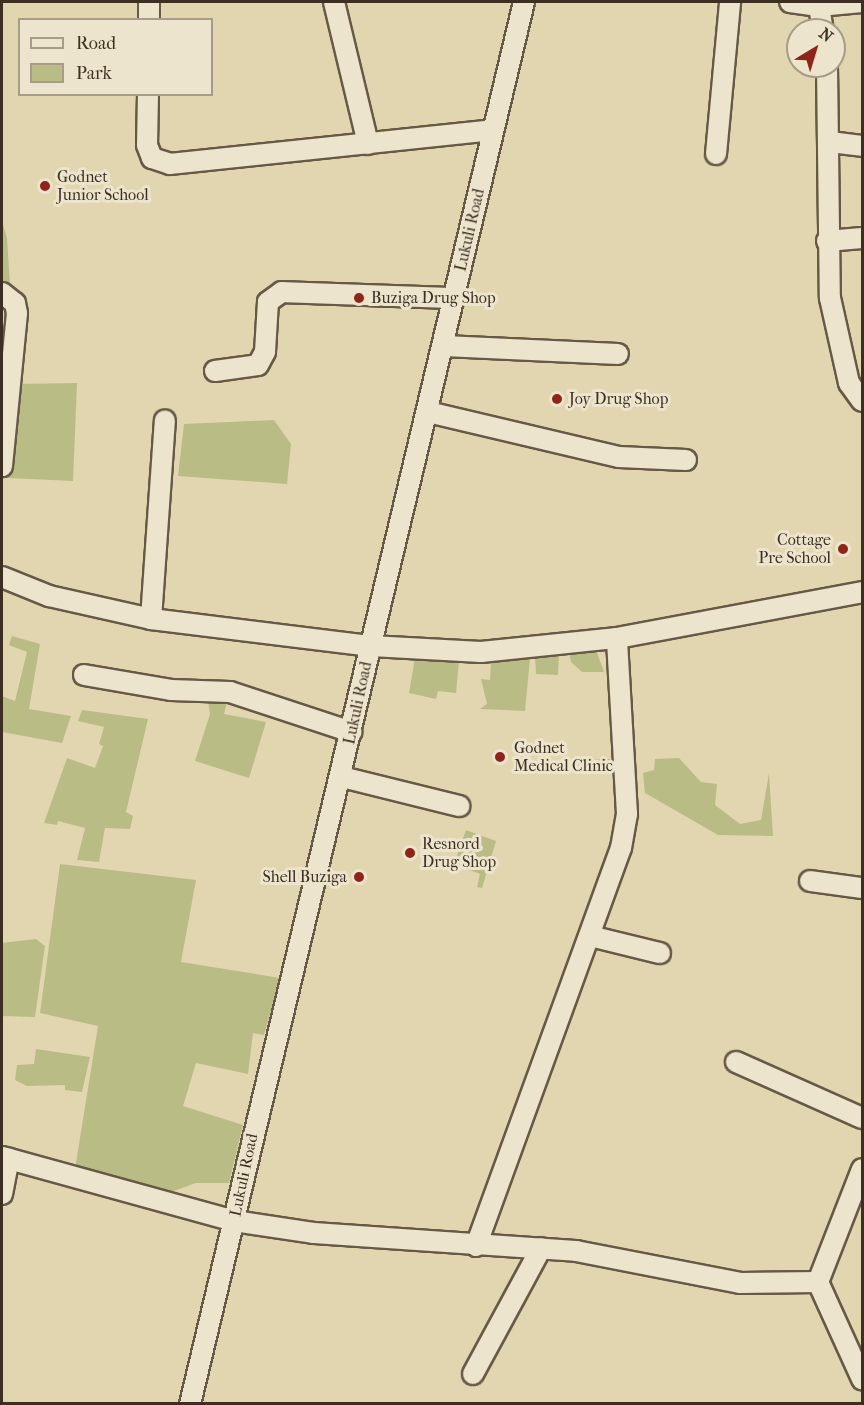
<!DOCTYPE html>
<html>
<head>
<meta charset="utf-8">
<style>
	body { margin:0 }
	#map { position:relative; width:864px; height:1405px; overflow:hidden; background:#e2d6b0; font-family:"IM FELL French Canon",serif }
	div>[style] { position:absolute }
	.green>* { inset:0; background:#babc86 }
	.roads { filter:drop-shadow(2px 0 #665946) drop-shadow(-2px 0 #665946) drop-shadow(0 2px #665946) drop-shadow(0 -2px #665946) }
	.minor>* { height:20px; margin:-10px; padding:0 10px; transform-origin:10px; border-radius:10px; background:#ece4cc }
	.dots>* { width:16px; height:16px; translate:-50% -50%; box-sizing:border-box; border:3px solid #ece4cc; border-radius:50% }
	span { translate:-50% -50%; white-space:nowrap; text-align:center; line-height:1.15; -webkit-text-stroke:6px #ece4cc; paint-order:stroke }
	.poi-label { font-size:16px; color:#3c2f22 }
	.left { translate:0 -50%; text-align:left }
	.right { translate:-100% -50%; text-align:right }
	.street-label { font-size:16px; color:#3c2f22 }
	.frame { position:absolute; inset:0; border:3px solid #3c2f22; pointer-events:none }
	.legend { position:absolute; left:18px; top:18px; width:195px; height:78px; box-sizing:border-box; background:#ece4cc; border:2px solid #a69c88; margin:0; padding:8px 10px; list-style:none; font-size:18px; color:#3c2f22 }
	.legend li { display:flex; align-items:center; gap:12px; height:30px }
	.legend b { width:30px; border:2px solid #a69c88 }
	.north { position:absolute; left:786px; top:18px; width:60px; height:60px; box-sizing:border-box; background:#ece4cc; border:2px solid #a69c88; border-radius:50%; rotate:38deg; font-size:16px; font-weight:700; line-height:24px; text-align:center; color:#3c2f22 }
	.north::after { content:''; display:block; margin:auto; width:21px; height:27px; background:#8f2418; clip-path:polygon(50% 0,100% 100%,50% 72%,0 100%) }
</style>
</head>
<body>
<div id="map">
	<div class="green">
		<div style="clip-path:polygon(2px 221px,7px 238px,10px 286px,2px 284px)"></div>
		<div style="clip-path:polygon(77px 383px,73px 481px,8px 478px,16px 384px)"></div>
		<div style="clip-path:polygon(274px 420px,291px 444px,287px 484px,178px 476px,184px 424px)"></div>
		<div style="clip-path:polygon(12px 636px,40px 644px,29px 709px,71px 716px,62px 743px,2px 732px,2px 696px,15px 701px,27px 652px,9px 645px)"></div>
		<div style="clip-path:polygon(594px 644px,604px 672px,582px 672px,571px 662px,568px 647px)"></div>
		<div style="clip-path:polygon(543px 651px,559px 651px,558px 675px,536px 674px,535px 657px,543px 657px)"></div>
		<div style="clip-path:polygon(415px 658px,459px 661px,456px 693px,438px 691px,436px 699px,409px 693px)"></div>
		<div style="clip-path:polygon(530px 659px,525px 711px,480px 709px,487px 704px,481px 679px,490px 680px,491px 661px)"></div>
		<div style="clip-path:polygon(207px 694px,229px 694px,224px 714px,266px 722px,249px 778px,195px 761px,210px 714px)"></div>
		<div style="clip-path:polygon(82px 710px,148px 719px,126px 812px,133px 816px,130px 829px,105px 828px,99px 862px,77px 860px,85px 828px,58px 821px,57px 825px,44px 823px,67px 758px,95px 768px,103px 746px,99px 744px,104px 727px,78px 721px)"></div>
		<div style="clip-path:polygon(679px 758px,701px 782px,717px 784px,715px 805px,740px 824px,761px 820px,769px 773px,773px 836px,718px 835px,645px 793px,643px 773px,654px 770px,655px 759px)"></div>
		<div style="clip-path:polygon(610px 759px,609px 771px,582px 770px,584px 760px)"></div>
		<div style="clip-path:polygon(466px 830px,496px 841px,482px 888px,477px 887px,480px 874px,454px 864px)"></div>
		<div style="clip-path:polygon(60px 864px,196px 880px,181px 962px,280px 978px,264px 1035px,253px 1033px,248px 1074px,196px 1063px,183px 1106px,243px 1125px,229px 1183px,196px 1183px,171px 1192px,75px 1169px,98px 1026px,40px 1013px)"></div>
		<div style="clip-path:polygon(36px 939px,45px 946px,35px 1017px,2px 1016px,2px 943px)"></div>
		<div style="clip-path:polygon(36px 1049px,90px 1057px,82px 1092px,65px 1090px,65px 1085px,27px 1086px,15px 1080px,17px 1065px,34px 1064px)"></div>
	</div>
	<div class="roads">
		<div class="minor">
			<div style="left:334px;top:2px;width:146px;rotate:76.5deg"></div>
			<div style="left:790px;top:2px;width:29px;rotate:8deg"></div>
			<div style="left:819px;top:6px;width:24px;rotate:81deg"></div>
			<div style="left:819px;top:6px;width:43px;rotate:-5.3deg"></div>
			<div style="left:149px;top:20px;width:18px;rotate:-90deg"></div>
			<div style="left:827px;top:66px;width:232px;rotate:89.3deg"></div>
			<div style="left:830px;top:298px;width:87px;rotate:77.4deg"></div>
			<div style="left:849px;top:383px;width:22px;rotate:54deg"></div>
			<div style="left:148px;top:94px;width:51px;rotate:91.1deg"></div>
			<div style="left:147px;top:145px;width:14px;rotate:69deg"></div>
			<div style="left:152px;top:158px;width:19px;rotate:18deg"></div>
			<div style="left:170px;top:164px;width:324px;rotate:-6deg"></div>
			<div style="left:830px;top:142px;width:32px;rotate:7deg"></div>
			<div style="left:716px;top:154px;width:153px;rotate:-84.7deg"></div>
			<div style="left:827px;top:241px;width:35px;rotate:-5deg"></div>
			<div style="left:2px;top:293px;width:16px;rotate:38deg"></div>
			<div style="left:15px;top:303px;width:10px;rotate:79deg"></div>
			<div style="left:17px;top:313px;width:154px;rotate:95.6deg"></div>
			<div style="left:444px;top:346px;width:174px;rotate:2.6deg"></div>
			<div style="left:215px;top:371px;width:43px;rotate:-7.9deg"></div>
			<div style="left:258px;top:365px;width:15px;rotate:-62deg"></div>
			<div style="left:265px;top:352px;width:50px;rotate:-86.6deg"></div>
			<div style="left:268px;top:302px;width:17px;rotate:-36deg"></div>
			<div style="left:282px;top:292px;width:173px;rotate:2deg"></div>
			<div style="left:428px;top:412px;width:196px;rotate:13.3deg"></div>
			<div style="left:619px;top:457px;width:67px;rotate:2.6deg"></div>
			<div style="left:2px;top:577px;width:51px;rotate:22deg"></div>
			<div style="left:49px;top:596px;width:105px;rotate:12.7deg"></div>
			<div style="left:151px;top:619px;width:222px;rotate:7deg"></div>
			<div style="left:371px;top:646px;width:110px;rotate:3.1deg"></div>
			<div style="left:481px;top:652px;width:137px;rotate:-5.9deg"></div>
			<div style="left:617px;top:638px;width:249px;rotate:-10.6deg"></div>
			<div style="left:151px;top:619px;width:199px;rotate:-86deg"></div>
			<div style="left:84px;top:675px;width:88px;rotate:9.8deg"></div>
			<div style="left:171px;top:690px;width:59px;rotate:1.9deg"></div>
			<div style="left:230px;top:692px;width:128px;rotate:18.2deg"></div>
			<div style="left:342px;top:777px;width:121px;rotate:13.9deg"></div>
			<div style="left:810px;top:881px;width:52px;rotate:7.7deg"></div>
			<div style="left:590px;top:936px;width:72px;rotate:13.7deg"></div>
			<div style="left:736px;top:1062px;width:138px;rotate:24deg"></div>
			<div style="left:2px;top:1157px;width:241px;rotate:15.4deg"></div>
			<div style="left:234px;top:1221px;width:80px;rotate:8.6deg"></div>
			<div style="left:313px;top:1233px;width:264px;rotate:3.9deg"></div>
			<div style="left:576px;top:1251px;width:167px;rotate:11deg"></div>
			<div style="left:740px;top:1283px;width:78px;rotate:-0.7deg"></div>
			<div style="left:818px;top:1282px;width:121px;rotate:-68.7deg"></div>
			<div style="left:2px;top:1194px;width:36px;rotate:-79deg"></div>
			<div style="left:476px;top:1246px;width:424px;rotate:-70deg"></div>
			<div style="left:621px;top:848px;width:35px;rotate:-80deg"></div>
			<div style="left:627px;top:814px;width:176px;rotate:-93.3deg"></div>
			<div style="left:818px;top:1282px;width:107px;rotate:65.6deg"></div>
			<div style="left:473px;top:1374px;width:143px;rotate:-61.6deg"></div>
			<div style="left:190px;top:1404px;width:1441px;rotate:-76.6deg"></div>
		</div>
	</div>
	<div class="dots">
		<div style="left:45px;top:186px;background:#8f2418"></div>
		<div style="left:359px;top:298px;background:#8f2418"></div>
		<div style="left:557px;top:399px;background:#8f2418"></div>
		<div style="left:843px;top:549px;background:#8f2418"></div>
		<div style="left:500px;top:757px;background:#8f2418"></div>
		<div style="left:410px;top:853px;background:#8f2418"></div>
		<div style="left:359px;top:877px;background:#8f2418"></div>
	</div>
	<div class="poi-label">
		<span class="left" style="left:57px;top:186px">Godnet<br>Junior School</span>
		<span class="left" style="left:371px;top:298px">Buziga Drug Shop</span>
		<span class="left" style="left:569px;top:399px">Joy Drug Shop</span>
		<span class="right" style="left:831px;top:549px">Cottage<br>Pre School</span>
		<span class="left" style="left:514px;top:757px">Godnet<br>Medical Clinic</span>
		<span class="left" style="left:422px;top:853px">Resnord<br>Drug Shop</span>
		<span class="right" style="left:347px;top:877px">Shell Buziga</span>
	</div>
	<div class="street-label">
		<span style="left:470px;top:230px;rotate:-77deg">Lukuli Road</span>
		<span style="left:358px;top:703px;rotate:-78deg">Lukuli Road</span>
		<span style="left:244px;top:1175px;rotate:-78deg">Lukuli Road</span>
	</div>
	<div class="frame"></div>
	<ul class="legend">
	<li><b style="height:8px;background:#ece4cc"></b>Road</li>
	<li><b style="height:16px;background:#babc86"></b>Park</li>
	</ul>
	<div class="north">N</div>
</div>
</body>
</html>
